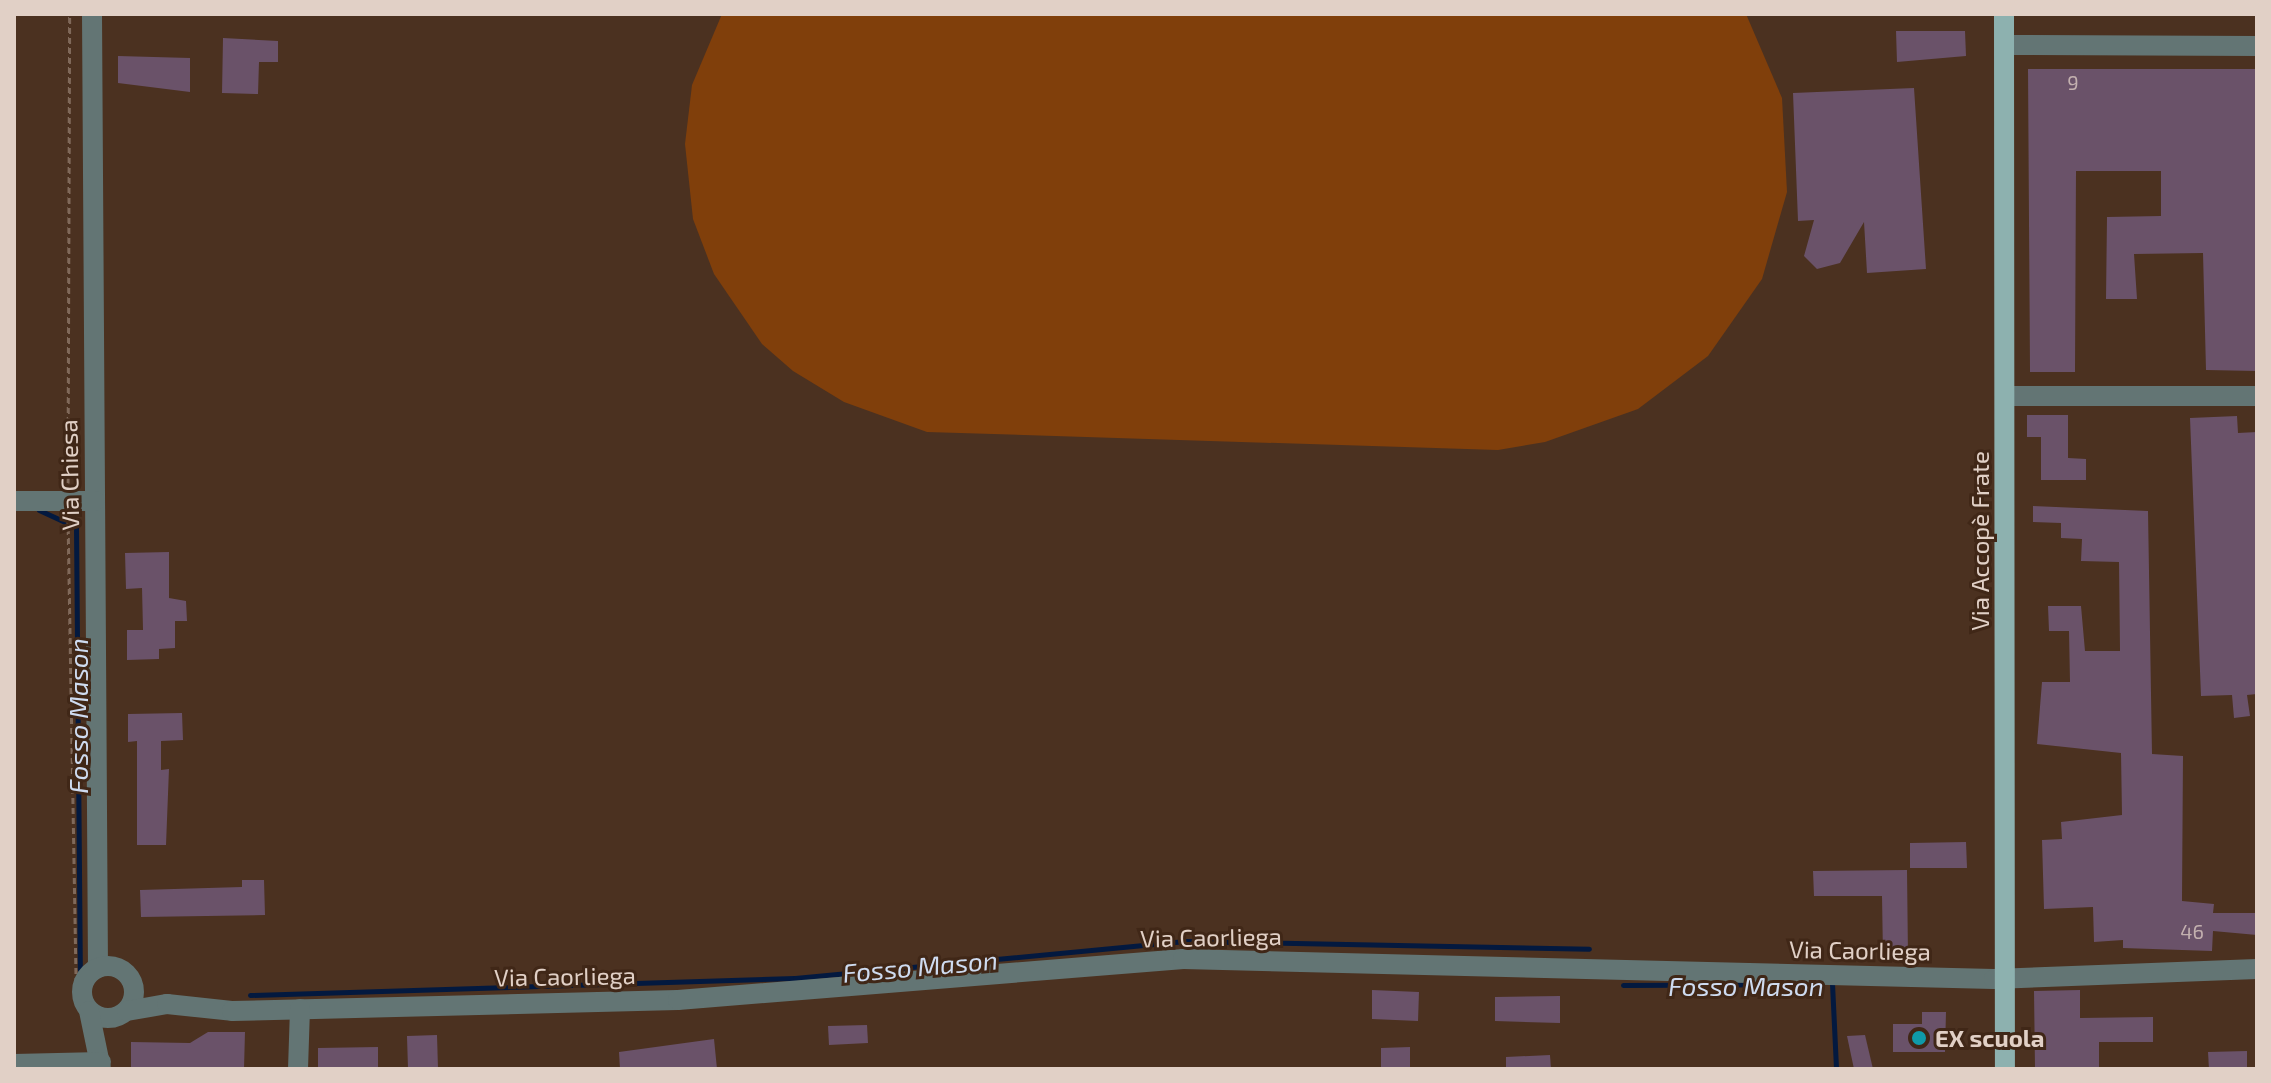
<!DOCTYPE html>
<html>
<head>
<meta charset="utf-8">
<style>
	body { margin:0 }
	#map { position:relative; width:2271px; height:1083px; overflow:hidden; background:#4b3120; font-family:"Exo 2",sans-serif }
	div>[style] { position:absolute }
	.green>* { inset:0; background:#803f0b }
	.stream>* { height:5px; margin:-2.5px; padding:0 2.5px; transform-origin:2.5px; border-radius:2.5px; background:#03193f }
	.building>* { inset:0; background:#6a5269 }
	.path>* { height:3px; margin-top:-1.5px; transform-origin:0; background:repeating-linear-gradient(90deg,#80695a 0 6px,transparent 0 10px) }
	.minor>* { height:20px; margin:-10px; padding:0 10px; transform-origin:10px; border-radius:10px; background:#637574 }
	.minor>.ring { margin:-10px; padding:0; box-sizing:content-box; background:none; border:20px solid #637574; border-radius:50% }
	.major>* { height:20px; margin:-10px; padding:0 10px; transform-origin:10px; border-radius:10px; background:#8db1af }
	.dots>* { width:22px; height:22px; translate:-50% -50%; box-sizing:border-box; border:4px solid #402717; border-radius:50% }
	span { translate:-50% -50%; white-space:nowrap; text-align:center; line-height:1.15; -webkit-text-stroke:6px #402717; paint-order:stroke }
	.number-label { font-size:20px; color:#c3b0af }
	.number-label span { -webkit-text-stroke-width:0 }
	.street-label { font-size:24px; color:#e1d0c6 }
	.poi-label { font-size:24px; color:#e1d0c6; font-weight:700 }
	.left { translate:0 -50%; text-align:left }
	.water-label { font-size:26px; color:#cedbf0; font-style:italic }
	.frame { position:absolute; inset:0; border:16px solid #e1d0c6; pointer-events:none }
</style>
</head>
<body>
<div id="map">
	<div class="green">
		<div style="clip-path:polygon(722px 14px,1746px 14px,1782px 98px,1787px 192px,1762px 279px,1708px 356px,1638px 409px,1545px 442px,1498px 450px,927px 432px,844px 402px,793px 371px,762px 344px,714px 274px,693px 219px,685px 144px,692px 85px)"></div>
	</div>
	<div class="stream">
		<div style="left:39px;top:510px;width:41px;rotate:24.7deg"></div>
		<div style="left:76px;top:527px;width:443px;rotate:89.5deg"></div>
		<div style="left:1832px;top:983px;width:86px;rotate:87.3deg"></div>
		<div style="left:1623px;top:985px;width:171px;rotate:-0.3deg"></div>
		<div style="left:250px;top:995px;width:545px;rotate:-1.79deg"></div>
		<div style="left:795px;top:978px;width:392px;rotate:-5.4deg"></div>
		<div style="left:1185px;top:941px;width:404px;rotate:1.1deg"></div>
	</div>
	<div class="building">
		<div style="clip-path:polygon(1896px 31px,1965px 31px,1966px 56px,1897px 62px)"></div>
		<div style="clip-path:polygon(223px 38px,278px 41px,278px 62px,259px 62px,258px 94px,222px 93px)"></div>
		<div style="clip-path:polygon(118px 56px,190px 58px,190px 92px,118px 83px)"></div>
		<div style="clip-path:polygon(2028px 69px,2257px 69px,2257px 371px,2206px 370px,2203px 253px,2134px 254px,2137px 299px,2106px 299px,2107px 217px,2161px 216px,2161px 171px,2076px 171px,2075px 372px,2030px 372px)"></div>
		<div style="clip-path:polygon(1914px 88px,1926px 269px,1867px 273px,1864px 222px,1840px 263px,1817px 269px,1804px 256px,1814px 220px,1798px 221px,1793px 93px)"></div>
		<div style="clip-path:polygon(2027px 415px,2068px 415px,2068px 458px,2086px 459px,2086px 480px,2041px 480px,2041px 437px,2027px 437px)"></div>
		<div style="clip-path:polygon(2237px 416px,2238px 433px,2257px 432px,2257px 694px,2247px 695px,2250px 716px,2234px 718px,2232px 695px,2201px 696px,2190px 418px)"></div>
		<div style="clip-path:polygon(2033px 506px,2148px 511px,2152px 754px,2183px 756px,2182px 901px,2214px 904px,2213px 913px,2257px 913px,2257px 935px,2213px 931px,2212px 951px,2123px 948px,2123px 940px,2094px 942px,2093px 907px,2044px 909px,2042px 840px,2062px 839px,2061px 822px,2122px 815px,2121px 753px,2037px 744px,2042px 682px,2070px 682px,2069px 631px,2049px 631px,2048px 606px,2081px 606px,2085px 651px,2120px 651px,2119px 562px,2081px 561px,2082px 539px,2061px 538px,2061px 523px,2033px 522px)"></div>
		<div style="clip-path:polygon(169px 552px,169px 598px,186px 601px,187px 621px,175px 621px,175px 648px,159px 649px,159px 659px,127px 660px,127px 630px,143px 630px,142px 588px,126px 589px,125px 553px)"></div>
		<div style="clip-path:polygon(182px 713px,183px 740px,161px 741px,161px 770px,169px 769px,166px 845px,137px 845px,137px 741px,128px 742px,128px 714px)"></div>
		<div style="clip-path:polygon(1966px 842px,1967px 868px,1910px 868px,1910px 843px)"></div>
		<div style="clip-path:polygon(1907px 870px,1908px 957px,1883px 957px,1882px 896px,1814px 896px,1813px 871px)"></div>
		<div style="clip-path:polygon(242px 880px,264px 880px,265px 915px,141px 917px,140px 890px,242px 887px)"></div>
		<div style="clip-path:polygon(1372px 990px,1419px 992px,1418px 1021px,1372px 1019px)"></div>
		<div style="clip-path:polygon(2080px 990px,2080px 1018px,2153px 1017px,2153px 1042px,2099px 1042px,2099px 1069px,2035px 1069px,2034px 991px)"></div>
		<div style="clip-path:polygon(1560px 996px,1560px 1023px,1495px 1021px,1495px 997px)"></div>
		<div style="clip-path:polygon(1922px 1012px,1946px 1012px,1945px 1052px,1893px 1052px,1893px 1024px,1922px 1024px)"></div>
		<div style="clip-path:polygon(867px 1025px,868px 1043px,829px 1045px,828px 1026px)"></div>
		<div style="clip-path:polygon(208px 1032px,245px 1032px,244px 1069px,131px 1069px,131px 1042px,190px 1043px)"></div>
		<div style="clip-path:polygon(437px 1035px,438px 1069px,408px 1069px,407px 1036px)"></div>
		<div style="clip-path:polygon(1865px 1035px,1873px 1069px,1854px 1069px,1847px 1036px)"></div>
		<div style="clip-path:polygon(714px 1039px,717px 1069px,620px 1069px,619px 1052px)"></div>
		<div style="clip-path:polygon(378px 1047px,378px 1069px,318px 1069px,318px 1048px)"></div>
		<div style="clip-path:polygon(1410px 1047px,1410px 1069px,1381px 1069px,1381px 1048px)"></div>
		<div style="clip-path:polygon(2247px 1051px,2247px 1069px,2209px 1069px,2208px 1052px)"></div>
		<div style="clip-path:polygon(1550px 1055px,1551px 1069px,1506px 1069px,1506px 1057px)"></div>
	</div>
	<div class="path">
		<div style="left:68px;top:483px;width:469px;rotate:-89.8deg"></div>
		<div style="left:68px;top:518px;width:480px;rotate:89deg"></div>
	</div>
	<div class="minor">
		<div style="left:92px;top:14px;width:954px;rotate:89.64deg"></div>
		<div style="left:2005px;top:45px;width:252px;rotate:0.2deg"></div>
		<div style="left:2007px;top:396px;width:250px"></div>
		<div style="left:14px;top:501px;width:81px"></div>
		<div class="ring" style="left:82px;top:966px;width:32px;height:32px"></div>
		<div style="left:89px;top:1011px;width:59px;rotate:78.3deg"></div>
		<div style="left:127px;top:1011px;width:41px;rotate:-9.9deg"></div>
		<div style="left:167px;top:1004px;width:65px;rotate:6.1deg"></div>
		<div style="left:232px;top:1011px;width:446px;rotate:-1.4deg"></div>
		<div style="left:678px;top:1000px;width:507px;rotate:-4.64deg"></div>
		<div style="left:1183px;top:959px;width:811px;rotate:1.41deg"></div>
		<div style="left:1994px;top:979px;width:263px;rotate:-2.2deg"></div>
		<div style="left:14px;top:1064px;width:87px;rotate:-1.3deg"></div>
		<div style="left:298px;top:1069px;width:60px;rotate:-88.1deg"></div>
	</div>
	<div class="major">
		<div style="left:2004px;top:14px;width:1055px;rotate:89.95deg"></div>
	</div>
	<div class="dots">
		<div style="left:1919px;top:1038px;background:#0f9aa8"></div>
	</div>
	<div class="number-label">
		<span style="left:2073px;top:82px">9</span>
		<span style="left:2192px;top:931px">46</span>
	</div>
	<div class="street-label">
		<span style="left:69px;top:475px;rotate:-91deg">Via Chiesa</span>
		<span style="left:1980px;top:541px;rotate:-90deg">Via Accopè Frate</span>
		<span style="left:1211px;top:937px;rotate:-1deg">Via Caorliega</span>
		<span style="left:1860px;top:950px;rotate:1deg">Via Caorliega</span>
		<span style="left:565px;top:976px;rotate:-1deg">Via Caorliega</span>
	</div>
	<div class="poi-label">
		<span class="left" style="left:1935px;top:1038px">EX scuola</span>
	</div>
	<div class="water-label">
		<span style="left:78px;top:716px;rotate:-90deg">Fosso Mason</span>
		<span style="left:920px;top:966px;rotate:-5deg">Fosso Mason</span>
		<span style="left:1746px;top:986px">Fosso Mason</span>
	</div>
	<div class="frame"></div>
</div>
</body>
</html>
